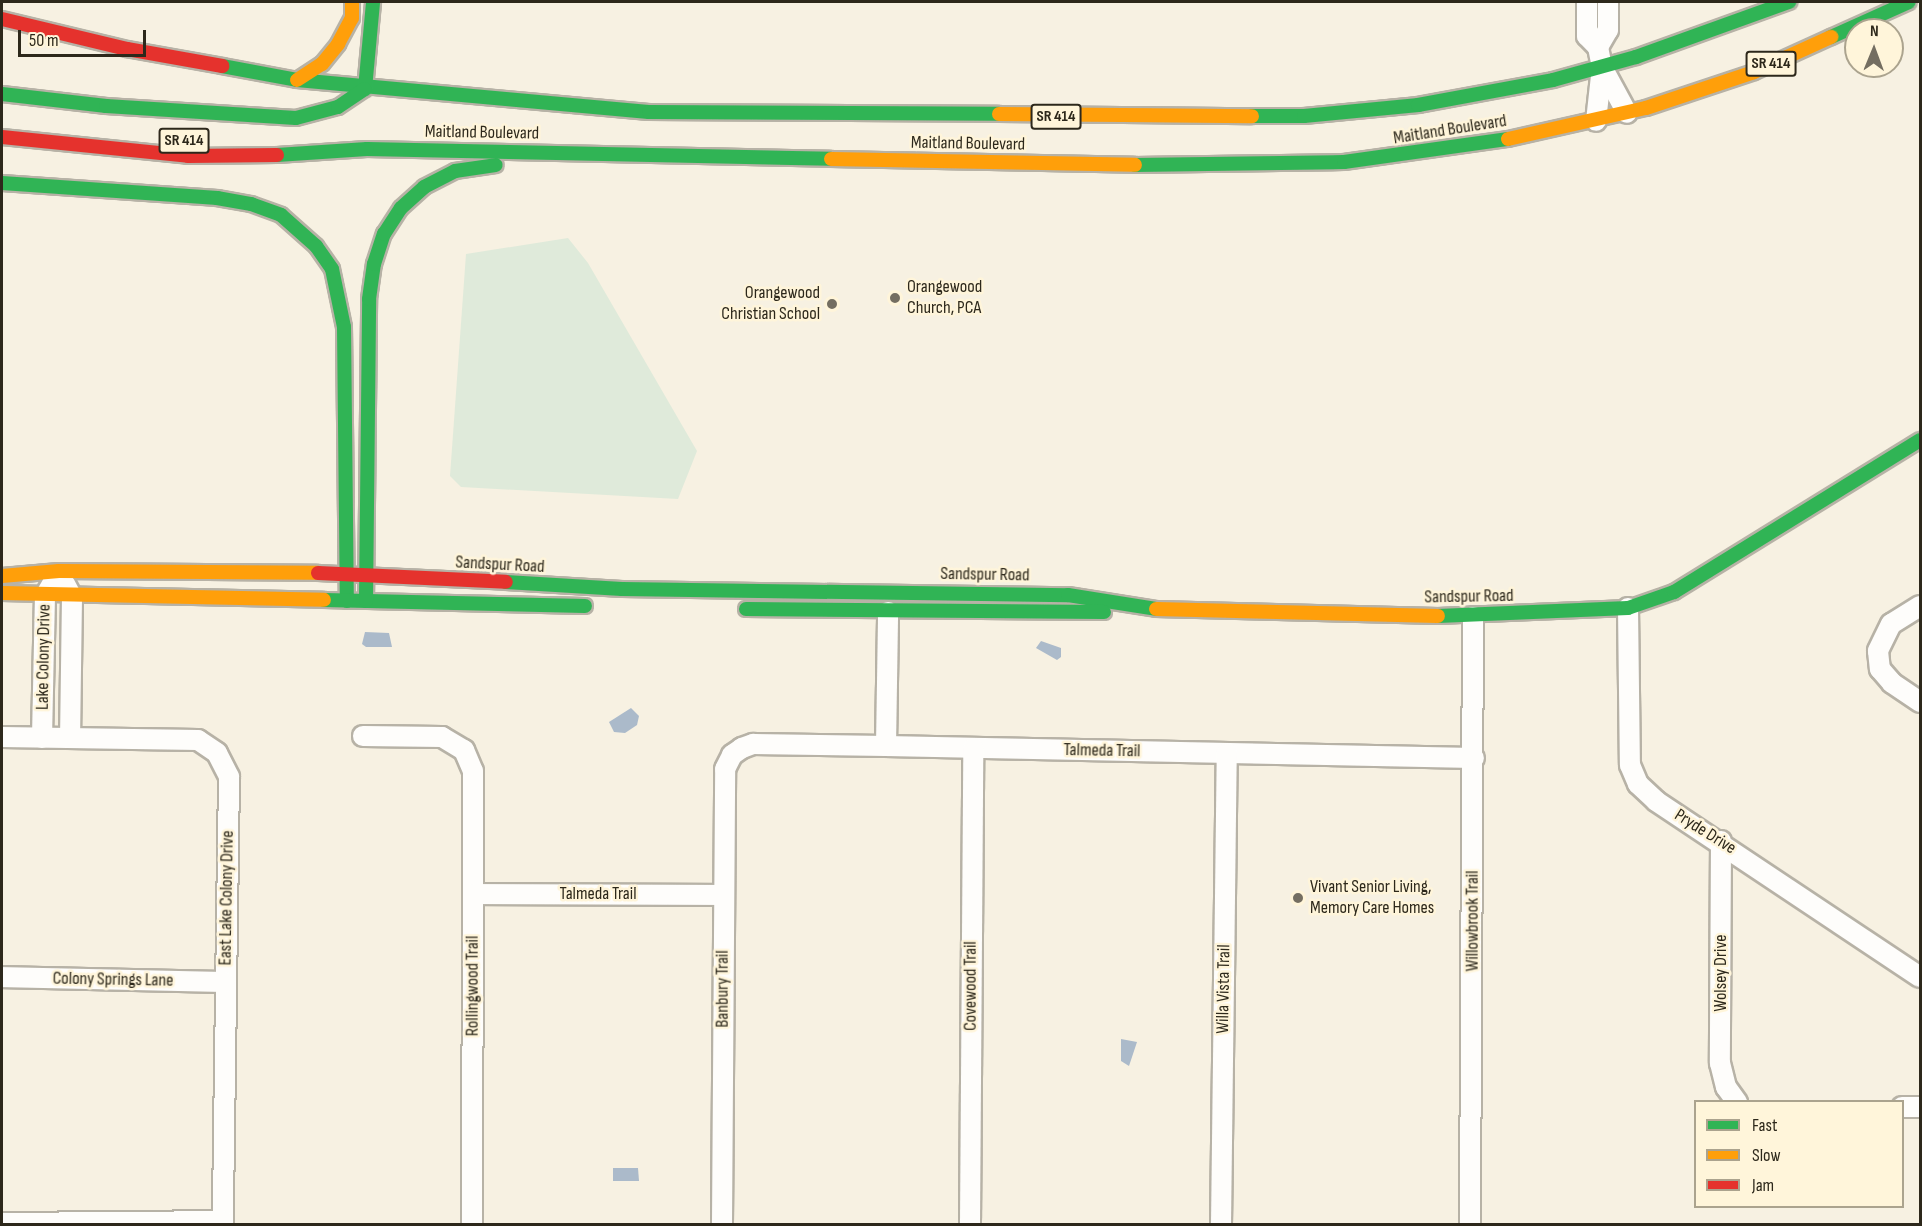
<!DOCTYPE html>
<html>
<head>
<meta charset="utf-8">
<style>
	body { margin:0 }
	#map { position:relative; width:1922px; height:1226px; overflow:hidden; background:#f7f1e2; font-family:"Sofia Sans Condensed",sans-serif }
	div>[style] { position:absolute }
	.green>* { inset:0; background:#dfeada }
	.water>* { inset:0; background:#abbaca }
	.roads { filter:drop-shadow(2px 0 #b7b2a6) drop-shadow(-2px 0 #b7b2a6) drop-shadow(0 2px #b7b2a6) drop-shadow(0 -2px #b7b2a6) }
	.street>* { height:20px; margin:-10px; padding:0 10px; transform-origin:10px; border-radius:10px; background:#fefdfb }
	.fast>* { height:14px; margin:-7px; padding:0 7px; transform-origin:7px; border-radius:7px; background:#30b455 }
	.slow>* { height:14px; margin:-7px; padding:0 7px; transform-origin:7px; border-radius:7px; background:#ff9f0a }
	.jam>* { height:14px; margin:-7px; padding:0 7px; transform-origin:7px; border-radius:7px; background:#e5322d }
	.dots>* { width:16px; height:16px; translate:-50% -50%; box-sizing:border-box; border:3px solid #fff5da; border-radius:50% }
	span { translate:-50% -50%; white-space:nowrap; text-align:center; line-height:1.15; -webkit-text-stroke:5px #fff5da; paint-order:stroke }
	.shield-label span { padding:2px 4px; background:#fff5da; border:2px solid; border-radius:4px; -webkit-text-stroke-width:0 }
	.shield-label { font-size:16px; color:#2d281b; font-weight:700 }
	.street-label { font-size:18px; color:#2d281b }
	.poi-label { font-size:18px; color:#2d281b }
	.left { translate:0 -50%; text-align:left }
	.right { translate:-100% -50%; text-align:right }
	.frame { position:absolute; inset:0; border:3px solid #2d281b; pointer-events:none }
	.legend { position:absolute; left:1694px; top:1100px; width:210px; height:108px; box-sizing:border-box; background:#fff5da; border:2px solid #aba38e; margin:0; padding:8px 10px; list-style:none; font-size:18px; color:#2d281b }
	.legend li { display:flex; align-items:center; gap:12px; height:30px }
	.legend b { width:30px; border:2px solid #aba38e }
	.north { position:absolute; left:1844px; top:18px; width:60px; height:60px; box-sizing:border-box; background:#fff5da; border:2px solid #aba38e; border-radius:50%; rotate:1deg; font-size:16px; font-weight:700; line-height:24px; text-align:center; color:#2d281b }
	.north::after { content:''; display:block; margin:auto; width:21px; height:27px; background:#746e61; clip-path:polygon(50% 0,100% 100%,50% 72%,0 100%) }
	.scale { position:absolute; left:18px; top:30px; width:128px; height:27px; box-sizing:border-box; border:3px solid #2d281b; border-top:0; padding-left:8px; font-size:18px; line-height:21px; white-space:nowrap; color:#2d281b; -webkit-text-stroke:4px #fff5da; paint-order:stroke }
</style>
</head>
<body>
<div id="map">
	<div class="green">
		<div style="clip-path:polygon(568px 238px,588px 263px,697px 451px,678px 499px,461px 487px,450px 476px,466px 254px)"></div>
	</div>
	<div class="water">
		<div style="clip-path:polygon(365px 632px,389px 633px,392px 647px,366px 647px,362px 644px)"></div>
		<div style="clip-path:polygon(1041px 641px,1061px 648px,1061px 657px,1057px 660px,1036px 648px)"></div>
		<div style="clip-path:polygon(631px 708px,639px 716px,637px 725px,625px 733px,614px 732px,609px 722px)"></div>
		<div style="clip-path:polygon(1121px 1039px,1137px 1042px,1129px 1066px,1121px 1061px)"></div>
		<div style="clip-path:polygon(613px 1168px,638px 1168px,639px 1181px,613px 1181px)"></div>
	</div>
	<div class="roads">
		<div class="street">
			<div style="left:1587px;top:2px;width:34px;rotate:90deg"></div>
			<div style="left:1587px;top:36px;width:16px;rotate:45deg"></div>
			<div style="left:1598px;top:47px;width:20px;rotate:79deg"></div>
			<div style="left:1602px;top:67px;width:54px;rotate:96.3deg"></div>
			<div style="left:1598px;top:47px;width:20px;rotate:-60deg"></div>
			<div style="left:1608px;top:30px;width:28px;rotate:-90deg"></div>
			<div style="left:1602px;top:67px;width:52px;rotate:61.5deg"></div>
			<div style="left:65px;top:584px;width:15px;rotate:62deg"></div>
			<div style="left:72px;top:597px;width:141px;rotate:90.8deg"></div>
			<div style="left:1920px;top:606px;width:34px;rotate:148deg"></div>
			<div style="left:1891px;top:624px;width:30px;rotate:116deg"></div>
			<div style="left:1878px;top:651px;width:18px;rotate:84deg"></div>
			<div style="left:1880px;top:669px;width:18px;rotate:49deg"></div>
			<div style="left:1892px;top:683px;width:34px;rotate:34deg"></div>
			<div style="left:1628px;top:608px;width:157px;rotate:89.3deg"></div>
			<div style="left:1630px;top:765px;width:21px;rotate:67deg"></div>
			<div style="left:1638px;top:784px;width:25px;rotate:43deg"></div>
			<div style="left:1656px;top:801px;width:317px;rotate:33.7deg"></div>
			<div style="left:363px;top:736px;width:79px;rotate:0.7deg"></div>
			<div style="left:442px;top:737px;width:26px;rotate:31deg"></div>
			<div style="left:464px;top:750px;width:23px;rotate:67deg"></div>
			<div style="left:473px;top:771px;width:453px;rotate:90.1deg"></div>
			<div style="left:2px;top:737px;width:196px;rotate:0.9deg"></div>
			<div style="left:198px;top:740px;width:23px;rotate:34deg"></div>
			<div style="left:217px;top:753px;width:27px;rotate:63deg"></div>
			<div style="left:229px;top:777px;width:447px;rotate:90.8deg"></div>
			<div style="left:42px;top:738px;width:142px;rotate:-88.8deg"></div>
			<div style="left:45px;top:596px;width:14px;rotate:-60deg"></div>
			<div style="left:886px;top:746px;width:134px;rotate:-89.1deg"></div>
			<div style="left:1721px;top:841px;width:222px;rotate:90.3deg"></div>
			<div style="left:1720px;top:1063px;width:25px;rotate:76deg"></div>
			<div style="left:1726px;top:1087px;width:19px;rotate:54deg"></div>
			<div style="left:474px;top:894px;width:249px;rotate:0.2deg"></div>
			<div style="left:2px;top:977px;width:223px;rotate:1.3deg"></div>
			<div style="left:1902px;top:1107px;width:18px"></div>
			<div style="left:2px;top:1223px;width:221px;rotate:-0.5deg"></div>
			<div style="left:722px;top:1224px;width:455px;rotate:-89.6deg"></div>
			<div style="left:725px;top:769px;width:16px;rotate:-63deg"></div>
			<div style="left:732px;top:755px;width:12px;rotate:-35deg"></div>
			<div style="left:742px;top:748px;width:12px;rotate:-20deg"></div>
			<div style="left:753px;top:744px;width:133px;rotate:0.9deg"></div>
			<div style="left:886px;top:746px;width:588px;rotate:1.17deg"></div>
			<div style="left:970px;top:1224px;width:476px;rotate:-89.6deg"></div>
			<div style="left:1221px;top:1224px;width:471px;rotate:-89.3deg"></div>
			<div style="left:1470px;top:1224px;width:607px;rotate:-89.72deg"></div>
		</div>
		<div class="fast">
			<div style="left:1831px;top:37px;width:85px;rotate:-24.2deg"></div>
			<div style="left:222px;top:66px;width:76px;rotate:10.6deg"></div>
			<div style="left:297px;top:80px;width:353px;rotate:5.2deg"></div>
			<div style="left:649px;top:112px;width:350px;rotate:0.3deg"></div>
			<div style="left:365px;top:89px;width:87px;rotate:-84.7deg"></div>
			<div style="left:2px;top:94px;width:105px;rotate:6.6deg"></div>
			<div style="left:106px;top:106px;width:190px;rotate:3.6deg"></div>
			<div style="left:296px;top:118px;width:43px;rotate:-14.7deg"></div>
			<div style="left:338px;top:107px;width:32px;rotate:-34deg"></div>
			<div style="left:1252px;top:116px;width:52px"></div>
			<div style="left:1304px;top:116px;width:115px;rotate:-5.5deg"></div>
			<div style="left:1418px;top:105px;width:137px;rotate:-10.5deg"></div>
			<div style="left:1553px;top:80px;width:86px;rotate:-15.5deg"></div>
			<div style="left:1636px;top:57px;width:163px;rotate:-19.8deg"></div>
			<div style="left:367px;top:149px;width:464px;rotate:1.2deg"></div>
			<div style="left:277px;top:155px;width:90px;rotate:-3.8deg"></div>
			<div style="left:1135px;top:165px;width:209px;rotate:-0.8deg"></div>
			<div style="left:1344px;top:162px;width:166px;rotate:-8deg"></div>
			<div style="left:2px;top:183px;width:216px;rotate:4deg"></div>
			<div style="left:217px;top:198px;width:35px;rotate:10deg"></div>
			<div style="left:251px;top:204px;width:32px;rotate:20deg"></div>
			<div style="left:281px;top:215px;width:47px;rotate:41.5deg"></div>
			<div style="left:316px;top:246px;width:28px;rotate:55deg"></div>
			<div style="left:332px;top:269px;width:59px;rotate:78.3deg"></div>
			<div style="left:344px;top:327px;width:274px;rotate:89.4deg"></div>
			<div style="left:506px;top:582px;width:116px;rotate:3.5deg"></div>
			<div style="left:622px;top:589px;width:446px;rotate:0.8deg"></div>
			<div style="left:1068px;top:595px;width:89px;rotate:9deg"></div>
			<div style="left:324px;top:600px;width:261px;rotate:1.3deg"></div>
			<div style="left:366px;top:601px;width:302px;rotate:-89.4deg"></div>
			<div style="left:369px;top:299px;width:35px;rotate:-82deg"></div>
			<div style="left:374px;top:264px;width:32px;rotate:-72deg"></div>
			<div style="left:384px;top:234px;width:31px;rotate:-57deg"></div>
			<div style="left:401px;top:208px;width:31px;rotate:-42deg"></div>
			<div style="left:424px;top:187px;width:35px;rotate:-27deg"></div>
			<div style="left:455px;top:171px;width:41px;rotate:-8.3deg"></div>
			<div style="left:746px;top:609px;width:358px;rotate:0.5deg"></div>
			<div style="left:1438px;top:616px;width:190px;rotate:-2.4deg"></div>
			<div style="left:1628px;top:608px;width:49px;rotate:-19.2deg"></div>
			<div style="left:1674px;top:592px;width:289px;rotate:-31.7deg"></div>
		</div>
		<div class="slow">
			<div style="left:297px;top:80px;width:30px;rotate:-33deg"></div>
			<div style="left:322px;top:64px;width:26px;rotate:-51deg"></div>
			<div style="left:338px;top:44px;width:30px;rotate:-62deg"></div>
			<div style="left:352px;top:18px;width:16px;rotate:-90deg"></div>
			<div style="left:999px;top:114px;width:253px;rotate:0.5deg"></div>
			<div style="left:1508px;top:139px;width:141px;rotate:-12.7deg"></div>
			<div style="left:1646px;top:108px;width:114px;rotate:-18.4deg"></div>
			<div style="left:1754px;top:72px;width:85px;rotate:-24.4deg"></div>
			<div style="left:831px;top:159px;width:304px;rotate:1.1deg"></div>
			<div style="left:2px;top:576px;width:57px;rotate:-5deg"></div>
			<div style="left:59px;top:571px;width:259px;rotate:0.4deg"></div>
			<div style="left:2px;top:593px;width:322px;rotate:1.2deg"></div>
			<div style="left:1156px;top:609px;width:282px;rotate:1.4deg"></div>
		</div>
		<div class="jam">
			<div style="left:2px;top:19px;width:129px;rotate:13.5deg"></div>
			<div style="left:127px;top:49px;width:97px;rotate:10.1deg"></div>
			<div style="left:2px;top:137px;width:187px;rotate:5.8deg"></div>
			<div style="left:188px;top:156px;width:89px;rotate:-0.6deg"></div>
			<div style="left:318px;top:573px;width:188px;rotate:2.7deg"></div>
		</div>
	</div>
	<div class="dots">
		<div style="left:895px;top:298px;background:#746e61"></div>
		<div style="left:832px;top:304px;background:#746e61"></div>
		<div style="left:1298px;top:898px;background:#746e61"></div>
	</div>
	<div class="shield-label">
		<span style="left:1771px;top:64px">SR 414</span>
		<span style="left:1056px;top:117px">SR 414</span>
		<span style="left:184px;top:141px">SR 414</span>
	</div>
	<div class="street-label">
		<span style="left:1450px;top:130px;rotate:-9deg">Maitland Boulevard</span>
		<span style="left:482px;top:133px;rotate:1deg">Maitland Boulevard</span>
		<span style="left:968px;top:144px;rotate:1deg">Maitland Boulevard</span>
		<span style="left:500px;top:565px;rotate:3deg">Sandspur Road</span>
		<span style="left:985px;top:575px;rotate:1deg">Sandspur Road</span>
		<span style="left:1469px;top:597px;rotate:-1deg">Sandspur Road</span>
		<span style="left:44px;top:657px;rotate:-89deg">Lake Colony Drive</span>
		<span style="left:1102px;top:751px;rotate:1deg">Talmeda Trail</span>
		<span style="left:1705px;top:832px;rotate:32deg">Pryde Drive</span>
		<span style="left:598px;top:894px">Talmeda Trail</span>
		<span style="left:227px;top:898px;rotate:-89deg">East Lake Colony Drive</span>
		<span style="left:1473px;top:921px;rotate:-90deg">Willowbrook Trail</span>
		<span style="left:1721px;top:973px;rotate:-90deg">Wolsey Drive</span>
		<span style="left:113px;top:980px;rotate:1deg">Colony Springs Lane</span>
		<span style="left:473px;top:986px;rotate:-90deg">Rollingwood Trail</span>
		<span style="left:971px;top:986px;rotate:-90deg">Covewood Trail</span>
		<span style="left:723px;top:989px;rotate:-90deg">Banbury Trail</span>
		<span style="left:1224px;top:989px;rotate:-89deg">Willa Vista Trail</span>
	</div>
	<div class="poi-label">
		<span class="left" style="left:907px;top:298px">Orangewood<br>Church, PCA</span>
		<span class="right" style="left:820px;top:304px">Orangewood<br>Christian School</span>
		<span class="left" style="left:1310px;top:898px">Vivant Senior Living,<br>Memory Care Homes</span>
	</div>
	<div class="frame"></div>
	<ul class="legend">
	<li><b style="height:8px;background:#30b455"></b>Fast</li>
	<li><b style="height:8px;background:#ff9f0a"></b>Slow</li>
	<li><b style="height:8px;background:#e5322d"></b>Jam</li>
	</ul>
	<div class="north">N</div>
	<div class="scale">50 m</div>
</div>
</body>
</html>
